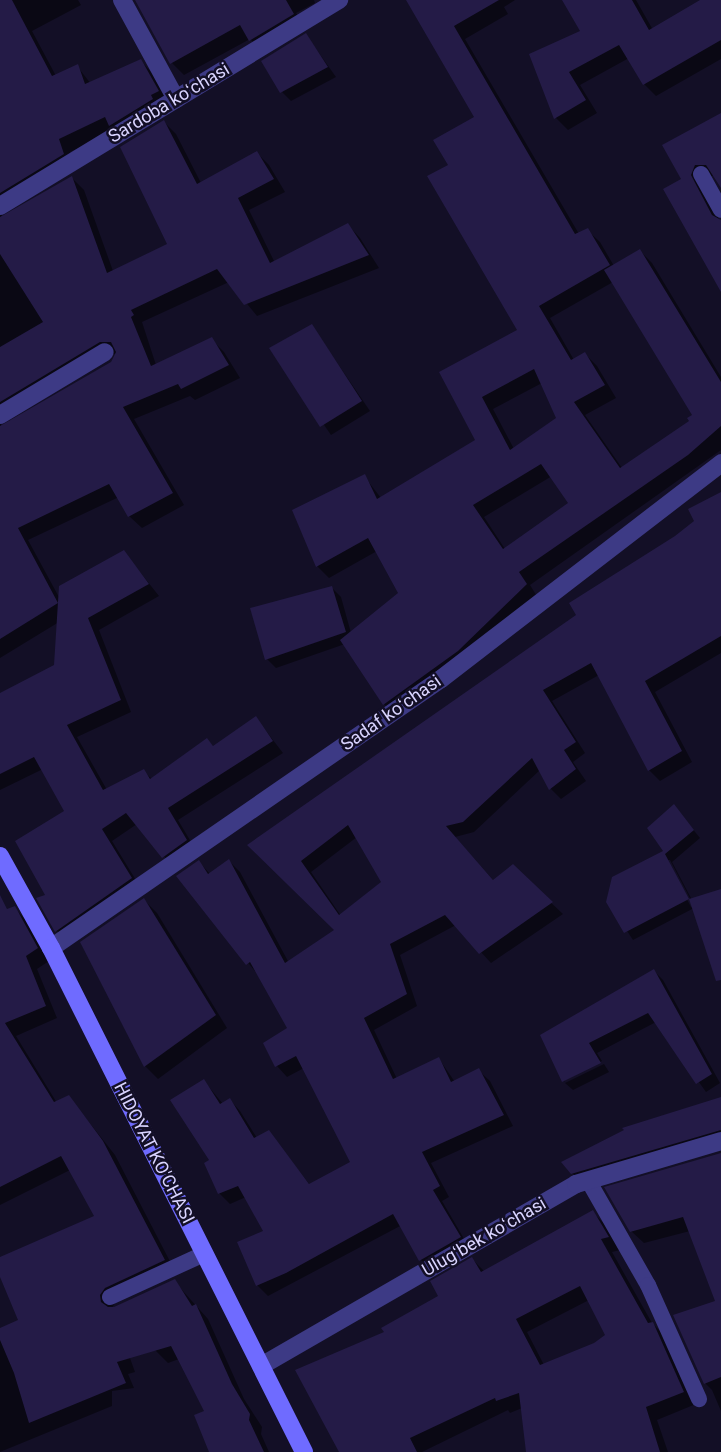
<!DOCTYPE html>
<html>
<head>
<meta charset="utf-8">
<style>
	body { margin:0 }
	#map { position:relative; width:721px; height:1452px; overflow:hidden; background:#130f26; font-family:Roboto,sans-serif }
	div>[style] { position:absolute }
	.shadow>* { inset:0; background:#0007 }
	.building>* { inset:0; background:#241b47 }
	.lane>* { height:16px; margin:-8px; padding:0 8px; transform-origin:8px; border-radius:8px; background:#3d3a85 }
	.street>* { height:18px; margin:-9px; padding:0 9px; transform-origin:9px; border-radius:9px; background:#3d3a85 }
	.secondary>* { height:18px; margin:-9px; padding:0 9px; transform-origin:9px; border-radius:9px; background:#6f6bff }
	span { translate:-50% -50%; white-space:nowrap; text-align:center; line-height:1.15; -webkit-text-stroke:5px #130f26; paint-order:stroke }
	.street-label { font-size:18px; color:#d9d4ff }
</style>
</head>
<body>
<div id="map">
	<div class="shadow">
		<div style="clip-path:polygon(evenodd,0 0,78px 0,81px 5px,32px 31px,56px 76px,77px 66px,91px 84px,141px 61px,153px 74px,170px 104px,70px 152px,75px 166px,6px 209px,1px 217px,72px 178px,84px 190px,113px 271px,169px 244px,164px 122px,176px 134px,201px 183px,257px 153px,269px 165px,285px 192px,249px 210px,275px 263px,348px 225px,360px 238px,379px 268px,257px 316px,229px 282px,142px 322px,156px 365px,212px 340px,224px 352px,240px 378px,195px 400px,190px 396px,134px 419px,184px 505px,142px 528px,129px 516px,119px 497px,28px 540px,60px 599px,124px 552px,159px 596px,99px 630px,131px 712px,77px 737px,107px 790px,144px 772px,152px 779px,207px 740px,214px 747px,256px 718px,283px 753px,178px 820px,197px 852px,174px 868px,137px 824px,112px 841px,142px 890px,68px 942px,56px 930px,47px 896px,66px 812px,43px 769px,0 790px,0 695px,56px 666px,59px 622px,0 658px,0 0,112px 354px,117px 354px,112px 363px,1px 427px,1px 422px,112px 354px)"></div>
		<div style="clip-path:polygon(137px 0,314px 0,315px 3px,296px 13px,305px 27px,263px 52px,250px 39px,184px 75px,172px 63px)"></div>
		<div style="clip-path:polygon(evenodd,408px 0,515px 0,504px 7px,508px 14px,465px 39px,579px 234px,587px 230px,600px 242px,614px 266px,640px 251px,652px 263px,721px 377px,721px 450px,530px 585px,538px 598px,396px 716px,384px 704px,345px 644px,276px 668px,267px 659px,332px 588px,341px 597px,351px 633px,401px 593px,377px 551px,329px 578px,317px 566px,364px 476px,381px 498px,478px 441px,441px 373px,520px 331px,450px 165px,476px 117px,408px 0,613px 282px,694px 415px,692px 421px,622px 468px,585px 415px,616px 398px,597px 366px,585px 354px,574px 360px,550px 318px,613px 282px,408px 0,542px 383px,558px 419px,514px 449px,493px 409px,542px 383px,408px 0,552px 476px,571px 504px,505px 549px,484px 517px,552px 476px)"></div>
		<div style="clip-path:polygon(564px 0,636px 0,653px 30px,703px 0,721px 0,721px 59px,656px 96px,644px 84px,629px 58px,580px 85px,597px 113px,568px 130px,556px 118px,532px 55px,583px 31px)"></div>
		<div style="clip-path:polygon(306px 35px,336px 77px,291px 101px,282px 92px)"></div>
		<div style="clip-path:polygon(721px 115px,721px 185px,716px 175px,707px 177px,703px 192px,721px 222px,721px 286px,683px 180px)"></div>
		<div style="clip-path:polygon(312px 326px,370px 411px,331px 435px,272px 349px)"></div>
		<div style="clip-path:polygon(evenodd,721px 494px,721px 653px,655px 692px,692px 762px,660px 781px,649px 770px,599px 675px,552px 701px,585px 753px,573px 762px,586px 781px,561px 799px,551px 789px,540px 770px,474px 832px,455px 837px,494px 881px,513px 867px,563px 914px,491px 963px,456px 925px,400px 955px,417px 1006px,374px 1030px,397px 1079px,439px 1059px,455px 1082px,479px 1071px,490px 1081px,513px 1126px,431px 1163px,449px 1197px,442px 1201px,470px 1249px,432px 1271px,421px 1260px,402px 1225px,268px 1296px,257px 1285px,265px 1232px,246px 1197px,230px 1204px,219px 1193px,212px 1161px,204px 1081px,223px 1104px,230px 1100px,240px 1111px,257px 1138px,269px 1133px,310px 1185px,352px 1163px,304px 1068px,287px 1077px,277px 1066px,266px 1043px,290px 1029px,258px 975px,178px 876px,199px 862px,211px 875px,229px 861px,240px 872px,289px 963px,336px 930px,249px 846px,578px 615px,697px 522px,721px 494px,357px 837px,383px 883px,341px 916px,311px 872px,357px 837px)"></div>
		<div style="clip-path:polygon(evenodd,674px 806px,700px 838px,672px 862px,692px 900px,721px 891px,721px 977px,694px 908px,633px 940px,608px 902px,666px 852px,674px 806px,666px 860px,670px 860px,694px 906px,691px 907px,666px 860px)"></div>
		<div style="clip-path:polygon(144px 900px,157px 913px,227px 1028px,158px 1079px,145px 1066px)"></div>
		<div style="clip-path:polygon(14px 908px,27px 921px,49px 961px,37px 969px,57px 1018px,16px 1036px,57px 1103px,69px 1097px,115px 1155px,176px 1273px,117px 1300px,110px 1311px,174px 1281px,208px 1319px,244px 1399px,262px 1427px,261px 1434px,269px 1452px,211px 1452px,206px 1412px,179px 1359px,168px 1363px,155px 1350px,126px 1347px,135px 1372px,128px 1374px,134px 1388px,112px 1391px,112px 1406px,0 1452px,0 1330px,21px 1321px,0 1273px,0 1259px,96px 1217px,70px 1170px,0 1205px,0 913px)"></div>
		<div style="clip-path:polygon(654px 971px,663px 980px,720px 1083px,706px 1092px,656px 1022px,597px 1053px,602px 1061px,565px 1079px,565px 1082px,543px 1036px)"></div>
		<div style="clip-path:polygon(604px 1064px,609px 1072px,573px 1090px,565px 1083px)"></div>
		<div style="clip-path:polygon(721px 1103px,721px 1145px,585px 1185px,572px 1173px)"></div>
		<div style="clip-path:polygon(721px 1155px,721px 1411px,712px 1390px,705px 1383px,718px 1302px,690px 1231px,644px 1243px,631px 1231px)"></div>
		<div style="clip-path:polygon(evenodd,593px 1213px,606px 1225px,620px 1250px,612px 1252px,652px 1323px,665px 1336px,696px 1404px,657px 1420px,668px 1452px,527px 1452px,522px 1408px,510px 1413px,508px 1410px,422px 1452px,341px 1452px,386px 1333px,441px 1297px,472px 1259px,485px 1272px,593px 1213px,589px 1300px,608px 1336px,594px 1345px,544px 1365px,527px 1332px,589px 1300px)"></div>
	</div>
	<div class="building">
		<div style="clip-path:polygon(0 0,12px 0,52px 76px,78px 64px,85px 84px,141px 59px,159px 91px,151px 95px,153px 99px,109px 126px,105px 117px,59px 139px,64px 154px,0 193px)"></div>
		<div style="clip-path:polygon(135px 0,286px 0,294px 14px,249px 41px,240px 25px,170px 64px)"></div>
		<div style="clip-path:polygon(evenodd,406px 0,499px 0,454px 26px,575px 234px,588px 228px,610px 265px,539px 306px,571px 360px,585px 352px,605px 385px,574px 402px,620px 468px,689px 421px,687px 418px,692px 415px,604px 270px,640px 249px,721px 382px,721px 426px,688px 455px,519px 572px,527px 584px,458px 651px,383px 705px,340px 640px,398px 593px,368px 538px,316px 567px,292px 510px,365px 474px,377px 499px,475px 440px,439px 372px,517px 330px,427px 176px,448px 165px,433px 140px,474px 117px,406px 0,534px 369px,556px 418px,510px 450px,482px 397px,534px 369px,406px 0,541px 464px,568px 503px,503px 549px,473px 505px,541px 464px)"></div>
		<div style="clip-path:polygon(562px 0,632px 0,649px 30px,700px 0,721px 0,721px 40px,643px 85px,619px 45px,569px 72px,586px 100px,554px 119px,529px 54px,580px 31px)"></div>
		<div style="clip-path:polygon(306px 33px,328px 67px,280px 93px,261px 61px)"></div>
		<div style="clip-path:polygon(721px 113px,721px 188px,706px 165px,695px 165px,691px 175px,712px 215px,721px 220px,721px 292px,663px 189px,681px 179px,662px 145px)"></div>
		<div style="clip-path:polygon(164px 120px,197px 184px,257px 151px,274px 179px,238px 198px,270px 263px,348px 223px,369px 255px,244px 305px,217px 269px,131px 310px,134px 315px,131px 317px,151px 366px,212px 337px,229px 365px,181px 389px,178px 384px,123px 407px,173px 493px,128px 517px,109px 484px,18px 528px,58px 603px,0 639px,0 426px,111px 362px,116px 352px,111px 342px,100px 342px,0 402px,0 347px,43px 322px,0 254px,0 217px,72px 176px,107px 273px,167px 244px,120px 147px)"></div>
		<div style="clip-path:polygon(312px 324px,362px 401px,320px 427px,269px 348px)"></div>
		<div style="clip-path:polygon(evenodd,721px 492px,721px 636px,645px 681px,682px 751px,648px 771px,591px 663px,543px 690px,576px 742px,564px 750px,576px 769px,549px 790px,532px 758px,463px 822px,446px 826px,493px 880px,513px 864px,553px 902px,479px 954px,445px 915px,390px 944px,407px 994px,364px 1018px,393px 1079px,439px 1057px,451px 1082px,479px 1068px,504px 1115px,422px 1152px,440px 1186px,433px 1190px,461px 1237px,419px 1261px,393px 1214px,286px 1273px,256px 1286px,237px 1242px,263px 1231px,238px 1186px,218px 1194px,204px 1163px,209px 1160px,170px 1100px,204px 1079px,220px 1104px,230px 1098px,254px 1138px,269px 1130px,309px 1184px,350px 1162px,296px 1056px,275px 1067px,263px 1043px,287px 1028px,250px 962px,246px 965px,176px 876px,199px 860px,208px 874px,229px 859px,285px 963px,334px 930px,247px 845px,576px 615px,569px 603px,675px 536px,694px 521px,688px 509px,721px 492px,348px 825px,381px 882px,339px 915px,301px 861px,348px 825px)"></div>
		<div style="clip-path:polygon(124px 550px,149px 584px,88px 618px,121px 700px,67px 725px,103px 790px,144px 769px,150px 779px,207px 738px,213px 746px,256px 716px,273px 741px,168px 808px,187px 840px,162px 858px,126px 813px,102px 829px,132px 878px,55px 932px,36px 898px,45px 895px,15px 841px,64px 811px,34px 757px,0 774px,0 693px,54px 665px,59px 586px)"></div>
		<div style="clip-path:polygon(332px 586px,346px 632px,265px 660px,250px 608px)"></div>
		<div style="clip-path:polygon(674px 804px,694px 830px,665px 854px,689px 899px,624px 933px,606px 902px,612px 877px,663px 851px,647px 828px)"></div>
		<div style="clip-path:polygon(721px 889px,721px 980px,716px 981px,689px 899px)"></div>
		<div style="clip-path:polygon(0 895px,7px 909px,15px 906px,38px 948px,26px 956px,46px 1006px,5px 1023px,54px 1102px,69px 1095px,103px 1141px,165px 1260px,105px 1288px,100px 1295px,101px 1302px,108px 1307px,114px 1307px,175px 1279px,192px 1306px,196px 1304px,232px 1384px,250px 1414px,249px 1420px,264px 1452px,209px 1452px,194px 1415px,204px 1411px,171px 1346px,117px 1362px,126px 1383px,29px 1423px,14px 1373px,0 1340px,0 1328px,18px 1320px,0 1277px,0 1257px,94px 1216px,61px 1156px,0 1187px)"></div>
		<div style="clip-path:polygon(144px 898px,216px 1015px,144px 1067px,80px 942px)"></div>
		<div style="clip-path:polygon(654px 969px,712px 1074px,696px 1084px,648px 1013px,589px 1043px,601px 1063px,562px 1082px,540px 1035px)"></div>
		<div style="clip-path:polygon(721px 1097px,721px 1130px,571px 1174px,561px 1162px,624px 1130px,622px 1128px)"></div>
		<div style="clip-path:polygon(721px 1153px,721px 1377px,704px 1384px,673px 1315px,715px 1301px,683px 1217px,630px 1232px,604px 1187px)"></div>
		<div style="clip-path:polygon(evenodd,593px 1210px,609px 1237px,601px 1239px,648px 1323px,653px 1322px,684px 1392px,646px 1407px,660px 1452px,526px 1452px,519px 1393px,496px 1401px,495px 1398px,410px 1438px,417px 1452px,339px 1452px,295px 1370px,384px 1332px,381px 1328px,438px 1296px,430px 1281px,472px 1257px,481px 1272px,593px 1210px,580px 1286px,605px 1335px,594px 1343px,540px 1365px,516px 1319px,580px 1286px)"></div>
	</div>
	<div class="lane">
		<div style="left:701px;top:174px;width:41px;rotate:60.9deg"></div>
		<div style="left:588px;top:1180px;width:121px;rotate:60.3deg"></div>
		<div style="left:648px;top:1285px;width:125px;rotate:65.9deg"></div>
		<div style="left:110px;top:1297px;width:103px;rotate:-24.6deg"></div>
	</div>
	<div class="street">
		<div style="left:122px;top:0;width:113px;rotate:61.4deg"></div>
		<div style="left:0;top:206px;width:397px;rotate:-31.3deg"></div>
		<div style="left:0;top:415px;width:122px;rotate:-31deg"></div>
		<div style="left:51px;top:948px;width:474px;rotate:-34.6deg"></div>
		<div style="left:441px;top:679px;width:354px;rotate:-37.6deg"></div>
		<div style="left:261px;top:1366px;width:364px;rotate:-30deg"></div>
		<div style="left:576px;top:1184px;width:151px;rotate:-16.5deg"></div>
	</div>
	<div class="secondary">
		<div style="left:0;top:856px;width:105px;rotate:61deg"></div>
		<div style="left:51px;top:948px;width:564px;rotate:63.34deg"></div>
	</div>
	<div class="street-label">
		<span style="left:169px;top:103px;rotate:-31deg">Sardoba koʻchasi</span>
		<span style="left:391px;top:713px;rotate:-35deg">Sadaf koʻchasi</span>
		<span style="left:154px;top:1153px;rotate:63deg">HIDOYAT KO'CHASI</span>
		<span style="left:484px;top:1237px;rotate:-30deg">Ulugʻbek koʻchasi</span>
	</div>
</div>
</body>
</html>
